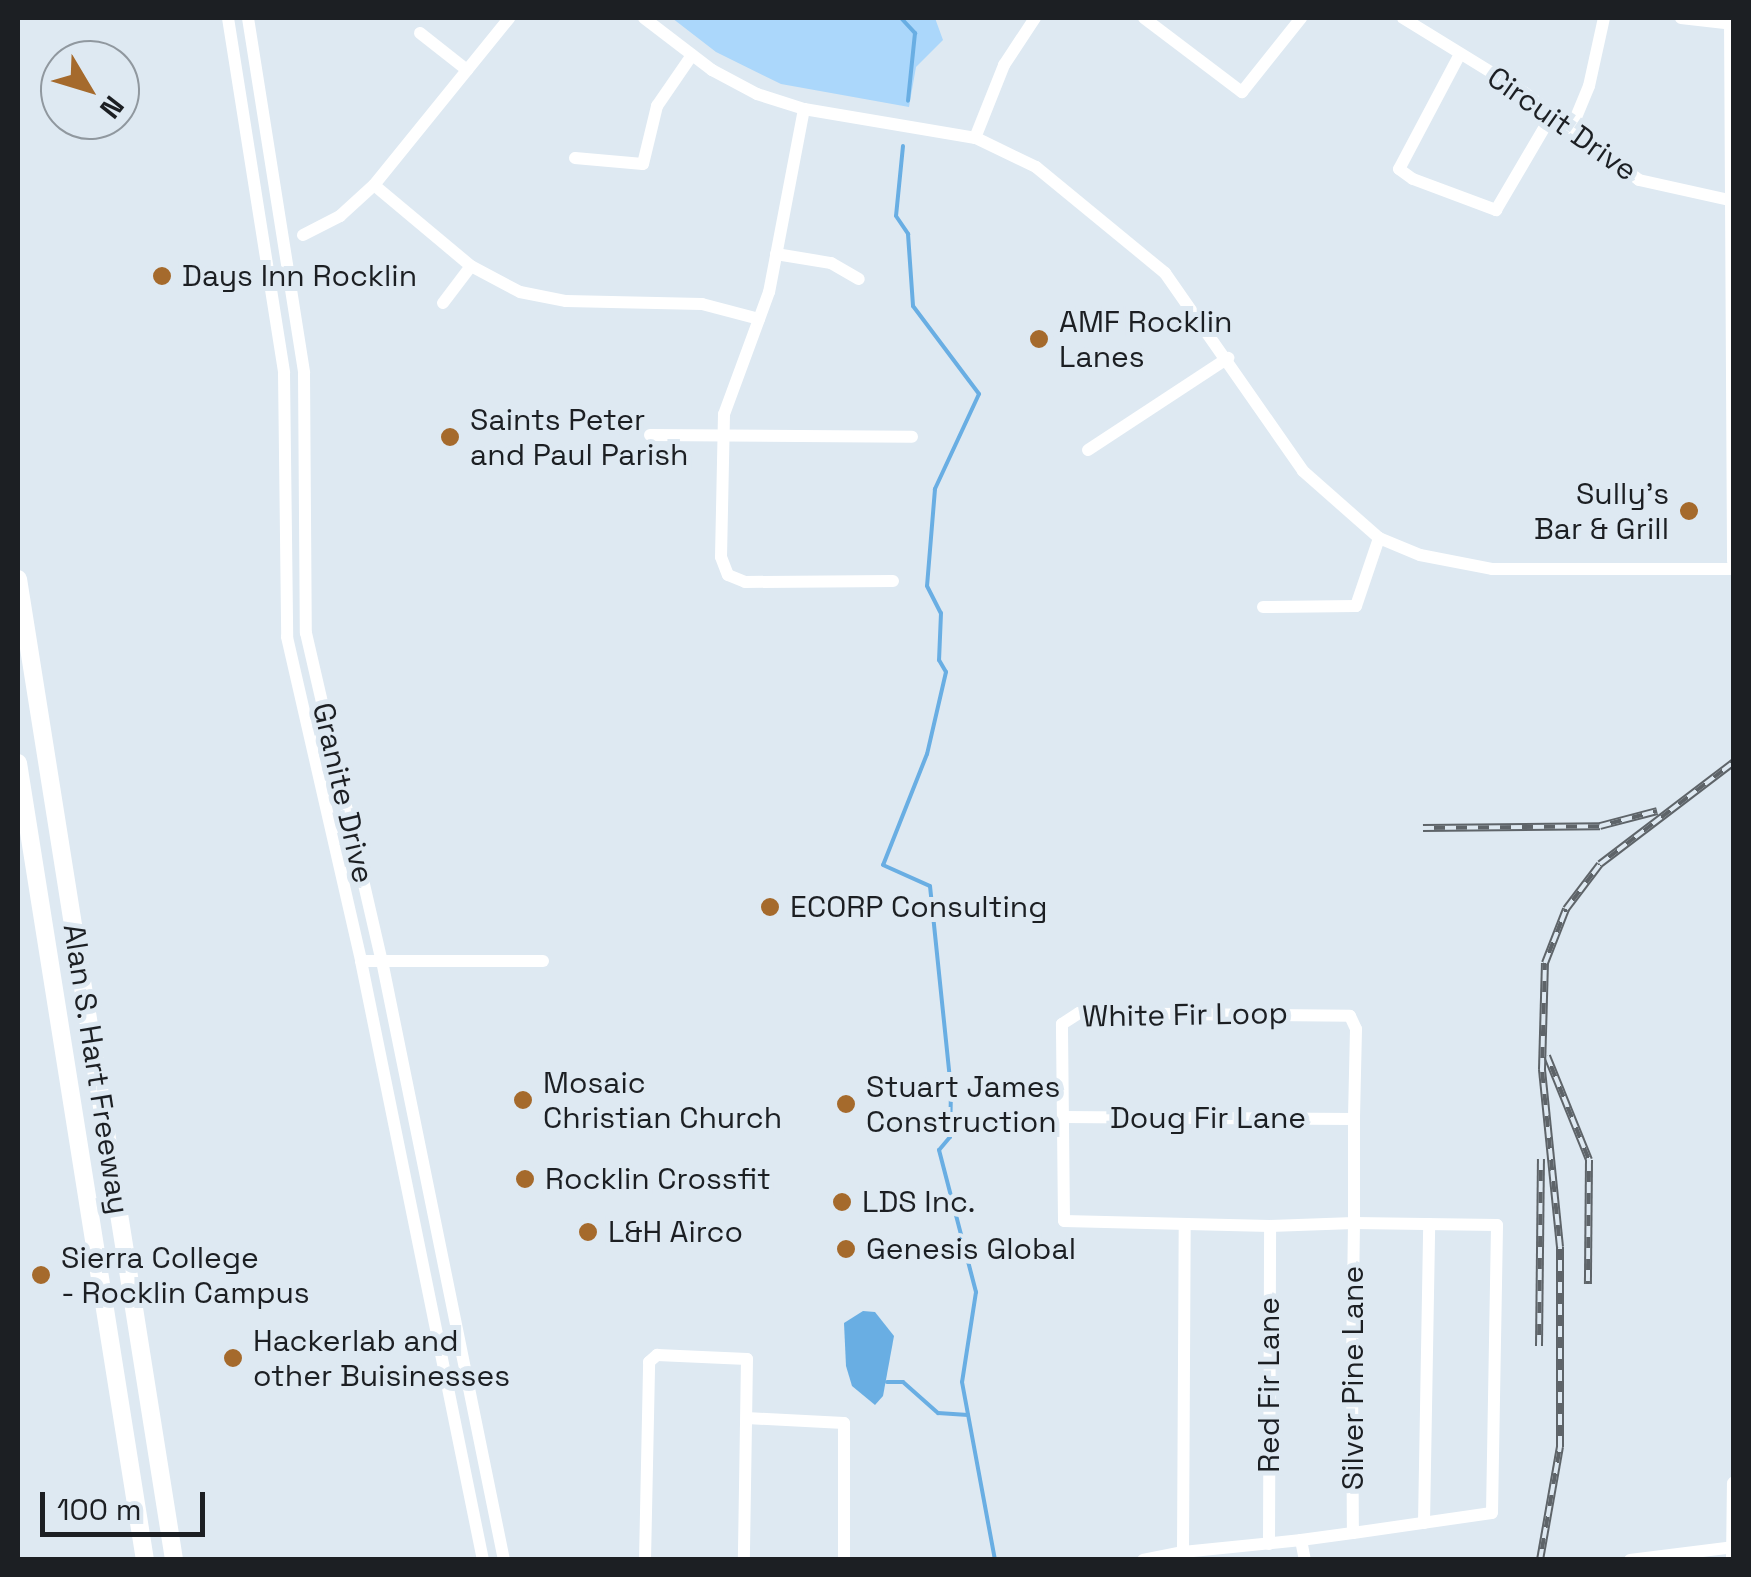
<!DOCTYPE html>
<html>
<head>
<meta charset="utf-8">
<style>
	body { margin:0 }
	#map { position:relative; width:1751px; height:1577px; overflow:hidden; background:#dee9f2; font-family:"Space Grotesk",sans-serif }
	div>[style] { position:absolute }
	.green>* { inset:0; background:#abd7fb }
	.water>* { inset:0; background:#69aee3 }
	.stream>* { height:4px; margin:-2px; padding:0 2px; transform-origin:2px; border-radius:2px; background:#69aee3 }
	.minor>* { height:12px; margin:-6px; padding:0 6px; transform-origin:6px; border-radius:6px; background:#fff }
	.major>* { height:15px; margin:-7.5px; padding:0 7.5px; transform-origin:7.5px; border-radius:7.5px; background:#fff }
	.highway>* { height:18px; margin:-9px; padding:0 9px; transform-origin:9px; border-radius:9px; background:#fff }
	.rail>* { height:8px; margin-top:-4px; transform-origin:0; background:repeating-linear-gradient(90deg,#dee9f2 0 11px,#5e6469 0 22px); box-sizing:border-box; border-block:2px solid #5e6469 }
	.dots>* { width:28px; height:28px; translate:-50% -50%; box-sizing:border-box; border:5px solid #dee9f2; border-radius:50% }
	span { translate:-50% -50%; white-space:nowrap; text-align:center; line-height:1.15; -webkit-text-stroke:10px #dee9f2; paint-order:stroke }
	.street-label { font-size:30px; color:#1c1f23 }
	.poi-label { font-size:30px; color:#1c1f23 }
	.left { translate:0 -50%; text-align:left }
	.right { translate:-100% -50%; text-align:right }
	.frame { position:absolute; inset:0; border:20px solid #1c1f23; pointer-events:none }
	.north { position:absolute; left:40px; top:40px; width:100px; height:100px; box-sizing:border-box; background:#dee9f2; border:2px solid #90989f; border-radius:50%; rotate:128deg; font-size:28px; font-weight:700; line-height:40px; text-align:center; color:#1c1f23 }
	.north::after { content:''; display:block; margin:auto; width:35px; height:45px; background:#a56a2c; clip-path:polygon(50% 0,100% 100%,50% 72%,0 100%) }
	.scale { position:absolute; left:40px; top:1492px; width:165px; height:45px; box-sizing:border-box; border:5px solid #1c1f23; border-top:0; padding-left:12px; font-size:30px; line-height:35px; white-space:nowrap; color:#1c1f23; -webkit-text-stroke:8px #dee9f2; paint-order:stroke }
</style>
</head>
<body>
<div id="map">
	<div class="green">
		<div style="clip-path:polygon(672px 18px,935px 18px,943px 40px,916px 67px,909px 107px,781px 84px,716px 52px)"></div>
	</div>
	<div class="water">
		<div style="clip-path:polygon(863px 1311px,875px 1312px,894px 1336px,883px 1396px,875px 1405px,852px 1386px,846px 1366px,844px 1323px)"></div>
	</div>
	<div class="stream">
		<div style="left:901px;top:18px;width:21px;rotate:47deg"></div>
		<div style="left:915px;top:33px;width:68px;rotate:95.9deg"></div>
		<div style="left:903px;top:146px;width:70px;rotate:95.7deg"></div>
		<div style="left:896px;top:216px;width:22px;rotate:56deg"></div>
		<div style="left:908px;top:234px;width:72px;rotate:86deg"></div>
		<div style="left:913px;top:306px;width:110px;rotate:53.1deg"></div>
		<div style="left:979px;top:394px;width:105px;rotate:114.9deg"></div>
		<div style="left:935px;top:489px;width:97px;rotate:94.7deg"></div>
		<div style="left:927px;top:586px;width:30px;rotate:63deg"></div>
		<div style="left:941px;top:613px;width:47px;rotate:92.4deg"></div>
		<div style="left:939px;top:660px;width:14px;rotate:60deg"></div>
		<div style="left:946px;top:672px;width:84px;rotate:103deg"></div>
		<div style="left:927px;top:754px;width:119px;rotate:111.6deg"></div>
		<div style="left:883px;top:865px;width:51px;rotate:24.1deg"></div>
		<div style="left:930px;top:886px;width:205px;rotate:84.1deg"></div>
		<div style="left:951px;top:1090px;width:47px;rotate:91.2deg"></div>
		<div style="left:950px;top:1137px;width:17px;rotate:130deg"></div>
		<div style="left:939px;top:1150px;width:147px;rotate:75.4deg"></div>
		<div style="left:976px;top:1292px;width:91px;rotate:98.8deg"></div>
		<div style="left:962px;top:1382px;width:181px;rotate:79.5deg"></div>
		<div style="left:887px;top:1382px;width:16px"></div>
		<div style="left:903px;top:1382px;width:47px;rotate:41.5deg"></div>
		<div style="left:938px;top:1413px;width:30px;rotate:4deg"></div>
	</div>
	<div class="minor">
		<div style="left:228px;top:18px;width:359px;rotate:81deg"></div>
		<div style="left:284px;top:373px;width:264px;rotate:89.3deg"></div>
		<div style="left:287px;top:637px;width:332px;rotate:77.1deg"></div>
		<div style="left:361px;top:961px;width:611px;rotate:78.49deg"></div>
		<div style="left:248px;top:18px;width:359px;rotate:81deg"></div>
		<div style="left:304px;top:373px;width:260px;rotate:89.6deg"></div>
		<div style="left:306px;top:633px;width:337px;rotate:77deg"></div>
		<div style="left:382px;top:961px;width:611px;rotate:78.49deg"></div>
		<div style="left:644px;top:18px;width:86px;rotate:37.4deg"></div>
		<div style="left:712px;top:70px;width:51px;rotate:28.1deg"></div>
		<div style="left:757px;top:94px;width:49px;rotate:17.7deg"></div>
		<div style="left:804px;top:109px;width:174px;rotate:9.6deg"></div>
		<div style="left:976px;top:138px;width:67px;rotate:25.8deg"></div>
		<div style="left:1036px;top:167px;width:167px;rotate:39.4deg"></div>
		<div style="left:1165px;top:273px;width:241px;rotate:55.1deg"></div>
		<div style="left:1303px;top:471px;width:101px;rotate:41.4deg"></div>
		<div style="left:1379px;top:538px;width:44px;rotate:22.5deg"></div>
		<div style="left:1420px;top:555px;width:73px;rotate:11deg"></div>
		<div style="left:1492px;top:569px;width:242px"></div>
		<div style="left:1144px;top:18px;width:123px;rotate:37.1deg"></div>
		<div style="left:1242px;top:92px;width:95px;rotate:-51.4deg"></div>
		<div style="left:1403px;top:18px;width:143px;rotate:31.6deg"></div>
		<div style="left:1525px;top:93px;width:143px;rotate:37.3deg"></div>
		<div style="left:1639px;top:180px;width:97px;rotate:12.5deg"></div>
		<div style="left:1681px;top:18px;width:53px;rotate:6.5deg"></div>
		<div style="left:420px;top:33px;width:60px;rotate:38.2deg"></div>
		<div style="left:1460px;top:54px;width:130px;rotate:117.9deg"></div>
		<div style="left:1399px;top:169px;width:17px;rotate:36deg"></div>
		<div style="left:1413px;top:179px;width:89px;rotate:20.5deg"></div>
		<div style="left:1496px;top:210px;width:113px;rotate:-59.6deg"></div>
		<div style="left:804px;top:109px;width:186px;rotate:100.8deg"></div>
		<div style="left:769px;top:292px;width:130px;rotate:110.2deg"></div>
		<div style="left:724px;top:414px;width:143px;rotate:91.2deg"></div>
		<div style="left:721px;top:557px;width:19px;rotate:69deg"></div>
		<div style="left:728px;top:575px;width:18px;rotate:22deg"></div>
		<div style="left:745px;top:582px;width:148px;rotate:-0.4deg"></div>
		<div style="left:1572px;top:127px;width:44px;rotate:-67.5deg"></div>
		<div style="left:1589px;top:86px;width:70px;rotate:-77.6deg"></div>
		<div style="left:975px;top:138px;width:79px;rotate:-68.3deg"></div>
		<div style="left:1004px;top:65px;width:56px;rotate:-56.6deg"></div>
		<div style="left:575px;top:158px;width:68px;rotate:5deg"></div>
		<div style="left:643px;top:164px;width:60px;rotate:-76.4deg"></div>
		<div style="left:657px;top:106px;width:62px;rotate:-55.5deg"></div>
		<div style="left:374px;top:185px;width:126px;rotate:39.9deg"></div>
		<div style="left:471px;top:266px;width:55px;rotate:28deg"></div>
		<div style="left:520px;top:292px;width:47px;rotate:11.1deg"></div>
		<div style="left:566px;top:301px;width:136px;rotate:1.3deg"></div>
		<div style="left:702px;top:304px;width:59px;rotate:14.7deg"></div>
		<div style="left:303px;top:235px;width:42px;rotate:-27.2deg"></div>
		<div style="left:340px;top:216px;width:46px;rotate:-42.4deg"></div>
		<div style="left:374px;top:185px;width:215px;rotate:-51deg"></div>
		<div style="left:776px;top:254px;width:56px;rotate:9.3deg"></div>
		<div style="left:831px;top:263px;width:32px;rotate:30deg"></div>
		<div style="left:443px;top:303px;width:46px;rotate:-52.9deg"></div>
		<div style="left:650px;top:435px;width:262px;rotate:0.4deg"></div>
		<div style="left:1088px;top:450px;width:168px;rotate:-33.3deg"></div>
		<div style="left:1263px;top:607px;width:93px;rotate:-0.6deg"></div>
		<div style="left:1356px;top:606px;width:72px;rotate:-71.3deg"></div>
		<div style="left:361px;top:961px;width:182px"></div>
		<div style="left:1063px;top:1117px;width:291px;rotate:0.4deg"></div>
		<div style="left:747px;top:1418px;width:97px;rotate:3deg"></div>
		<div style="left:844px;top:1423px;width:137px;rotate:90deg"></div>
		<div style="left:1424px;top:1523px;width:299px;rotate:-89deg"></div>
		<div style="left:1301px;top:1540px;width:20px;rotate:79deg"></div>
		<div style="left:1269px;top:1544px;width:318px;rotate:-89.8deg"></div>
		<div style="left:1183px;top:1552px;width:328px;rotate:-89.7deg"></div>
		<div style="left:645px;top:1560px;width:198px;rotate:-88.8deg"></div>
		<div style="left:649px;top:1362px;width:11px;rotate:-41deg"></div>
		<div style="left:657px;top:1355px;width:90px;rotate:2.5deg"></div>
		<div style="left:747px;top:1359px;width:201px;rotate:90.9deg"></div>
		<div style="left:1143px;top:1560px;width:41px;rotate:-11.3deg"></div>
		<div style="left:1183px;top:1552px;width:119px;rotate:-5.8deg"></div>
		<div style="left:1301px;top:1540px;width:52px;rotate:-7.7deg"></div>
		<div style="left:1353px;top:1533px;width:140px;rotate:-8.2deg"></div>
		<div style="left:1492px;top:1513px;width:288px;rotate:-89deg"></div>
		<div style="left:1497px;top:1225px;width:143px;rotate:-179.2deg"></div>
		<div style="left:1354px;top:1223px;width:84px;rotate:178deg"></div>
		<div style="left:1270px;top:1226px;width:206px;rotate:-178.6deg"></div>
		<div style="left:1064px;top:1221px;width:197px;rotate:-90.6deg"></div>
		<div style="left:1062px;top:1024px;width:20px;rotate:-33deg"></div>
		<div style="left:1079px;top:1013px;width:271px;rotate:0.6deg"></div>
		<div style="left:1350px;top:1016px;width:14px;rotate:65deg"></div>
		<div style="left:1356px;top:1029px;width:90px;rotate:91.3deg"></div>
		<div style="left:1354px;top:1119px;width:104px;rotate:90deg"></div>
		<div style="left:1354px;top:1223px;width:140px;rotate:90.8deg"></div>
		<div style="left:1352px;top:1363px;width:170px;rotate:89.7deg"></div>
		<div style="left:1630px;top:1560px;width:105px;rotate:-7.1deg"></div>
	</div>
	<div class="major">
		<div style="left:1731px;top:18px;width:543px;rotate:89.68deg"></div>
		<div style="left:1733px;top:1560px;width:77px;rotate:-89.3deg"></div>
	</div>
	<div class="highway">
		<div style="left:18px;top:579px;width:993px;rotate:80.96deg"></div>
		<div style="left:18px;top:763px;width:807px;rotate:80.95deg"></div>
	</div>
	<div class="rail">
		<div style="left:1423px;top:828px;width:177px;rotate:-0.6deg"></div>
		<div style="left:1600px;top:826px;width:59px;rotate:-14.7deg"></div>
		<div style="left:1547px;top:1056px;width:112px;rotate:68deg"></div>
		<div style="left:1589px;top:1160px;width:124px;rotate:90.5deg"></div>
		<div style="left:1539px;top:1346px;width:187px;rotate:-89.4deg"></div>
		<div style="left:1540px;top:1560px;width:115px;rotate:-80deg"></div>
		<div style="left:1560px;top:1447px;width:200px;rotate:-90deg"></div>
		<div style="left:1560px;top:1247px;width:179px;rotate:-95.8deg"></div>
		<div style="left:1542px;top:1069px;width:106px;rotate:-88.4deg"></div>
		<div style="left:1545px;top:963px;width:58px;rotate:-68.7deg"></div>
		<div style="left:1566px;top:909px;width:56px;rotate:-52.9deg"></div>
		<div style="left:1600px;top:864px;width:168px;rotate:-37.3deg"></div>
	</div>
	<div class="dots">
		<div style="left:162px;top:276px;background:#a56a2c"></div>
		<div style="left:1039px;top:339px;background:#a56a2c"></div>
		<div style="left:450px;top:437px;background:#a56a2c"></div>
		<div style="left:1689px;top:511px;background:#a56a2c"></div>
		<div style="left:770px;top:907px;background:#a56a2c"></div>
		<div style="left:523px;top:1100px;background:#a56a2c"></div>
		<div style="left:846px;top:1104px;background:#a56a2c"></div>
		<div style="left:525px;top:1179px;background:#a56a2c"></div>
		<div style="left:842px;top:1202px;background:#a56a2c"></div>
		<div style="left:588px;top:1232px;background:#a56a2c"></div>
		<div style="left:846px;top:1249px;background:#a56a2c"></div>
		<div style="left:41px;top:1275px;background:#a56a2c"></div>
		<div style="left:233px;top:1358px;background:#a56a2c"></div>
	</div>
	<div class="street-label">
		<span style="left:1562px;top:124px;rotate:35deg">Circuit Drive</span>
		<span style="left:343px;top:793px;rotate:77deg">Granite Drive</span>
		<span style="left:1185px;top:1015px;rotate:-1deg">White Fir Loop</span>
		<span style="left:96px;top:1069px;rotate:81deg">Alan S. Hart Freeway</span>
		<span style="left:1208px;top:1118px">Doug Fir Lane</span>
		<span style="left:1353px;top:1378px;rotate:-90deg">Silver Pine Lane</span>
		<span style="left:1269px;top:1385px;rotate:-90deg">Red Fir Lane</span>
	</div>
	<div class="poi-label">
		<span class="left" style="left:182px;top:276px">Days Inn Rocklin</span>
		<span class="left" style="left:1059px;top:339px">AMF Rocklin<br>Lanes</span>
		<span class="left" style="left:470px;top:437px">Saints Peter<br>and Paul Parish</span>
		<span class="right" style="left:1669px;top:511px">Sully's<br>Bar &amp; Grill</span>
		<span class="left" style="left:790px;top:907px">ECORP Consulting</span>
		<span class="left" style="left:543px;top:1100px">Mosaic<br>Christian Church</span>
		<span class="left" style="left:866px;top:1104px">Stuart James<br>Construction</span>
		<span class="left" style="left:545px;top:1179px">Rocklin Crossfit</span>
		<span class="left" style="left:862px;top:1202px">LDS Inc.</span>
		<span class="left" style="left:608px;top:1232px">L&amp;H Airco</span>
		<span class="left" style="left:866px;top:1249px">Genesis Global</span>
		<span class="left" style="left:61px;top:1275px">Sierra College<br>- Rocklin Campus</span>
		<span class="left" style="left:253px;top:1358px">Hackerlab and<br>other Buisinesses</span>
	</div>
	<div class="frame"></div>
	<div class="north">N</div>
	<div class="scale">100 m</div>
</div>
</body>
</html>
